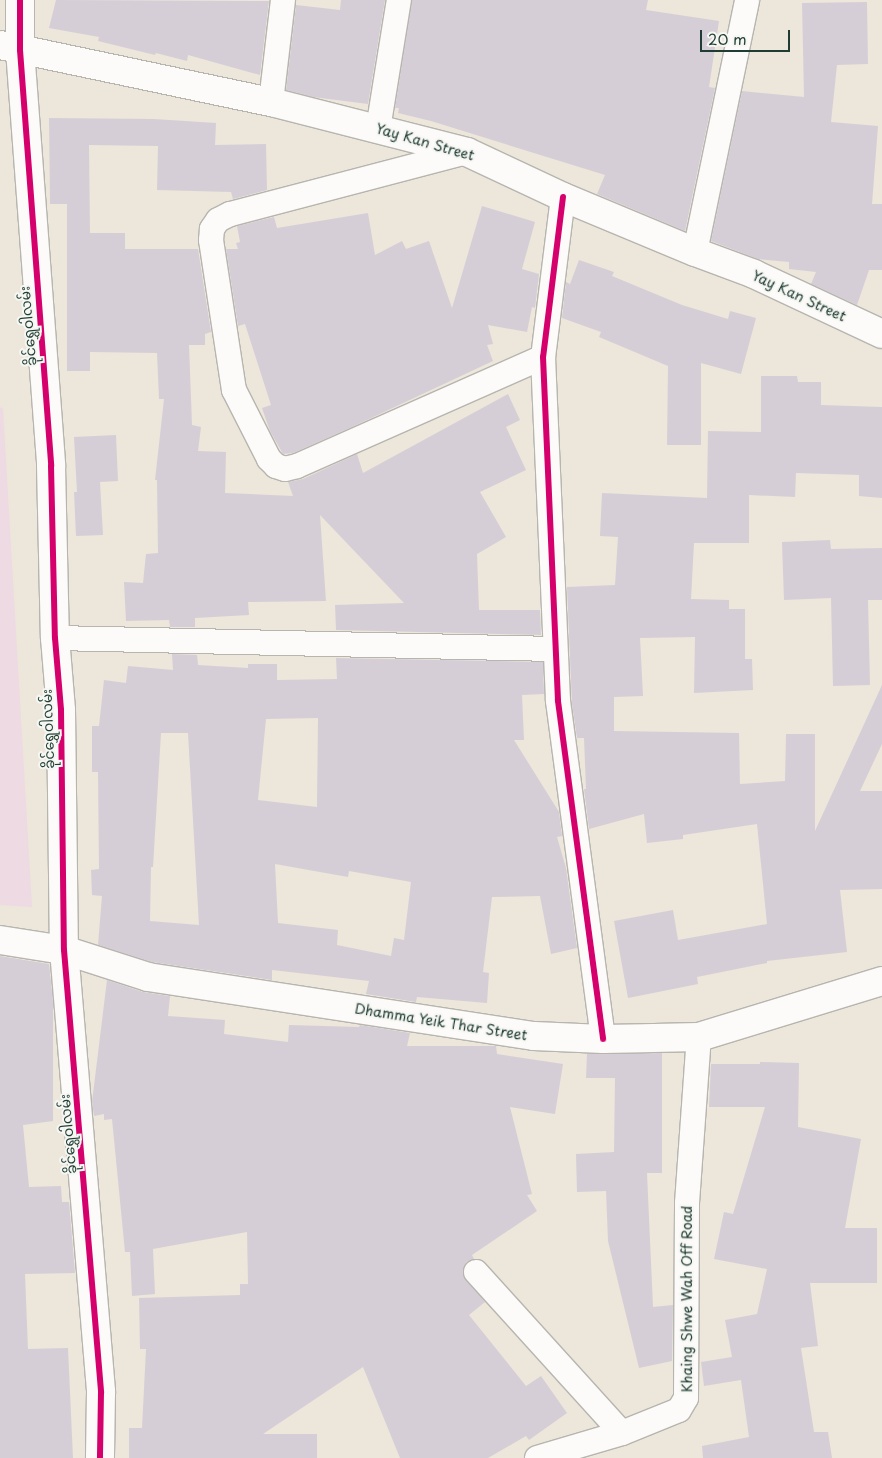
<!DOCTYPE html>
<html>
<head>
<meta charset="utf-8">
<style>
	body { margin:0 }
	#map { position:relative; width:882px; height:1458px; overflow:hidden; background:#ece6db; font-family:"Playpen Sans","Noto Sans Myanmar",sans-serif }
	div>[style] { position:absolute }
	.built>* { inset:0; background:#eedae2 }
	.building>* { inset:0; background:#d6ced6 }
	.roads { filter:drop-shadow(1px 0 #b6b5ae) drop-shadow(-1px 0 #b6b5ae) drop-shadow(0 1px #b6b5ae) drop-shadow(0 -1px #b6b5ae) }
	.street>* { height:24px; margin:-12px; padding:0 12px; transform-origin:12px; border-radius:12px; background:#fcfbfa }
	.secondary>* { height:28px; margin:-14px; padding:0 14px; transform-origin:14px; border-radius:14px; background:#fcfbfa }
	.cycleway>* { height:6px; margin:-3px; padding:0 3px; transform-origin:3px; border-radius:3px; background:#d6006c }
	span { translate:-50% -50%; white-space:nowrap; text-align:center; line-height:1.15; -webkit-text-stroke:4px #f6f6f2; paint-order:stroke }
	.street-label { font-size:14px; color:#1f3d34 }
	.scale { position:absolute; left:700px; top:30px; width:90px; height:22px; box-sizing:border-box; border:2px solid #1f3d34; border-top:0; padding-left:6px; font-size:15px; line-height:18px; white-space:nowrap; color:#1f3d34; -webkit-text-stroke:4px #f6f6f2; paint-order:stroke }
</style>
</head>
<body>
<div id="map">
	<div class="built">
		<div style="clip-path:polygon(0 407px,3px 409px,32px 907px,0 905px)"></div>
	</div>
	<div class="building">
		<div style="clip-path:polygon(56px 0,269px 1px,260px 75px,188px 55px,187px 61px,156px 53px,155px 55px,98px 41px,99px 37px,49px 28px)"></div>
		<div style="clip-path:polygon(341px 0,385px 0,368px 104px,313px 97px,286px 90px,296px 5px,340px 10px)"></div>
		<div style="clip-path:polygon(412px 0,648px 0,646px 10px,719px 21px,709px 87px,715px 88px,685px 231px,597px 194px,605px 175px,431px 121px,398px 113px,399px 108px,395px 108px)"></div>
		<div style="clip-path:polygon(867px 2px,868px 64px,837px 65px,831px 122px,878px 126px,872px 204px,882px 204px,882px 270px,869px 270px,857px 305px,811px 284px,816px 272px,789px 269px,789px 262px,758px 259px,711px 241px,742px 91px,804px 97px,802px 3px)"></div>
		<div style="clip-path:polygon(49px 118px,154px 119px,216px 123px,215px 145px,266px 144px,267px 190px,233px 199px,231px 192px,157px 190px,158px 146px,89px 145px,90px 233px,125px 233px,125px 249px,198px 249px,211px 332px,205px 334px,205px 345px,189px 345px,192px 425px,201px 427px,198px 451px,226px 452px,225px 493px,293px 496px,288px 482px,303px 479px,357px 454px,363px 473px,508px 394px,520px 420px,506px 427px,526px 470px,480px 492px,506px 537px,477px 554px,479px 610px,540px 610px,541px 635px,336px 630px,335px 605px,404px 603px,320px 515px,326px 601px,248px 602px,249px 615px,195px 618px,195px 627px,170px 627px,169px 620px,126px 621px,124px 582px,143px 583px,146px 554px,158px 553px,157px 480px,155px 480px,164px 399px,159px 399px,157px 353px,90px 352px,90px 371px,67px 371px,67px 204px,50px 204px)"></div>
		<div style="clip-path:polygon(482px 206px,535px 222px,522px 269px,539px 274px,535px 308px,532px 307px,527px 332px,488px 325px,493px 344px,487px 345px,493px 361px,352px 427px,293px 453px,283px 454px,270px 431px,262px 408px,271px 405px,245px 324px,238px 326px,226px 249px,238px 249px,236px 243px,240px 242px,237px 226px,274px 217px,277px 228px,368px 213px,375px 255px,402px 241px,406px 249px,429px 241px,452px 308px)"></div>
		<div style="clip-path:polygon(579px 260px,614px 272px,612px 276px,682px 305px,728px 319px,730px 311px,756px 318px,741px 374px,701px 363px,701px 445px,667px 445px,668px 366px,599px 337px,601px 332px,562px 318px,566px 282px,570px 284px)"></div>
		<div style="clip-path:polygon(761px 376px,797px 376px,798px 382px,821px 382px,821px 405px,882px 407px,882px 498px,859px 496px,859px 475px,796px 473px,795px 497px,749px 495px,749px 543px,694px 543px,691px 599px,729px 600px,729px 609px,745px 609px,745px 659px,752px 659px,753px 690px,694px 693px,695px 637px,640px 638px,643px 696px,614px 697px,614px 731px,739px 733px,740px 784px,785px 781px,786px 734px,815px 734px,815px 831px,882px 685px,882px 744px,860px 791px,882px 791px,882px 889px,840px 890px,847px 952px,767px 961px,767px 963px,697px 977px,698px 984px,628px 998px,614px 921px,673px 910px,678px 940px,767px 924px,757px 824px,683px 835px,683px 839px,647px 843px,644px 814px,589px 829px,584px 789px,586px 789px,584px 738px,577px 738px,572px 704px,567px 587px,615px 585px,618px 537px,600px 536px,602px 493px,707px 498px,708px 431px,761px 432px)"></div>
		<div style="clip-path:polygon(116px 435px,118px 481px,100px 482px,103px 535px,76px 536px,74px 492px,77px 492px,74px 437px)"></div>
		<div style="clip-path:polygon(830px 540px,831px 549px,882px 548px,882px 600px,868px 600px,870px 685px,833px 686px,831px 598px,784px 600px,782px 542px)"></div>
		<div style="clip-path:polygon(evenodd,172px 654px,197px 655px,198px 665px,248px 668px,248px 664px,277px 664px,277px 680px,337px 679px,336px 658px,543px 662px,544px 694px,522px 695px,524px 740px,514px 740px,559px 812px,562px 836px,557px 837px,566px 868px,577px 948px,551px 954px,540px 896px,492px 897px,483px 972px,489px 973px,487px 1003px,417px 997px,416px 1002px,366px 994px,369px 981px,272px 970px,272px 980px,152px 962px,98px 945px,102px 896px,92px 895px,91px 870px,99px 869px,98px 772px,92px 772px,92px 726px,99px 726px,104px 680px,126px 683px,128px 666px,173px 670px,172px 654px,318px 718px,317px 807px,258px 800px,266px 719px,318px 718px,172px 654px,161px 733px,188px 733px,199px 925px,150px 921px,151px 867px,153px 867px,161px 733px,172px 654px,275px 864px,348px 877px,349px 871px,411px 882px,404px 940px,394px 938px,391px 956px,337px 945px,338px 930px,278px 923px,275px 864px)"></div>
		<div style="clip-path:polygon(0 956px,49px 964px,53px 1000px,53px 1121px,23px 1125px,29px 1187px,61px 1186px,62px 1202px,69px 1202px,75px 1273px,25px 1274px,28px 1349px,68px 1348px,73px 1458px,0 1458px)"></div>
		<div style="clip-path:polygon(107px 980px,143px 992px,170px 996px,168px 1016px,225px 1020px,224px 1034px,288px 1042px,289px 1025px,359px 1027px,360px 1025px,410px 1033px,407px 1046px,496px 1046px,497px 1054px,563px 1064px,555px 1114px,510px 1107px,532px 1194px,527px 1195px,537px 1211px,472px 1255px,474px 1259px,466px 1262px,463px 1274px,485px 1302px,469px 1315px,526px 1386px,541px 1376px,567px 1413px,529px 1440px,526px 1436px,488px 1458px,400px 1458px,363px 1367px,263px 1434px,317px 1434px,317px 1458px,129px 1458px,129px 1428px,142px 1428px,146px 1349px,140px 1349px,139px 1298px,240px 1295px,240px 1284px,248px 1284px,247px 1232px,153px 1249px,155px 1294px,132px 1296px,130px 1252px,125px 1252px,112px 1119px,104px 1120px,104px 1114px,94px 1116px,92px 1102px)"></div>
		<div style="clip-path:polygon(662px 1053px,662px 1173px,647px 1173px,653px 1307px,673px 1305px,672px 1361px,639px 1368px,608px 1241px,606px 1191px,577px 1192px,576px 1154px,614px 1152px,615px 1078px,586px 1078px,587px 1054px)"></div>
		<div style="clip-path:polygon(760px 1062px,799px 1063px,798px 1127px,861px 1139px,845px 1228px,877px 1228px,877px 1283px,810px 1283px,818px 1346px,801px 1348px,814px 1432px,828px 1432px,832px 1458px,703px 1458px,702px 1446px,749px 1437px,741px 1380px,704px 1386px,701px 1362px,732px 1357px,725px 1320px,757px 1314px,767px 1269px,714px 1259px,724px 1212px,733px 1214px,765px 1107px,709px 1107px,711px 1064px,760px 1064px)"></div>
	</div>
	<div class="roads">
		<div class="street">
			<div style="left:271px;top:102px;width:103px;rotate:-83.3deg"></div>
			<div style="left:378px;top:129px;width:131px;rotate:-80.8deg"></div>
			<div style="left:467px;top:152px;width:245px;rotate:165.3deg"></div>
			<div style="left:230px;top:214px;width:13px;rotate:153deg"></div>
			<div style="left:218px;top:220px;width:11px;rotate:124deg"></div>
			<div style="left:212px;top:229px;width:11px;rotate:95deg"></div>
			<div style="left:211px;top:240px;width:152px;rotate:81.3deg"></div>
			<div style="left:234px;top:390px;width:77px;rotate:63.1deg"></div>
			<div style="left:269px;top:459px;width:10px;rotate:45deg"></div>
			<div style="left:276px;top:466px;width:9px;rotate:18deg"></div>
			<div style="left:285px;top:469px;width:12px;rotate:-14deg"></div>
			<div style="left:297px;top:466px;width:269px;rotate:-23.9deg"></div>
			<div style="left:563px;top:197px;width:161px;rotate:97.1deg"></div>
			<div style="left:543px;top:357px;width:344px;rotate:87.5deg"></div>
			<div style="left:558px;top:701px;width:341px;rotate:82.4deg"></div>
			<div style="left:695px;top:252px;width:257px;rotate:-78.3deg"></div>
			<div style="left:55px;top:638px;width:500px;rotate:1.26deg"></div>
			<div style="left:476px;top:1272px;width:217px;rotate:47.8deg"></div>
			<div style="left:537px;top:1458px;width:89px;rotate:-16.4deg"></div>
			<div style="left:622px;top:1433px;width:61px;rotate:-22deg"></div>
			<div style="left:679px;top:1410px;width:14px;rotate:-60deg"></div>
			<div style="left:686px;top:1398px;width:195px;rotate:-89.7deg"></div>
			<div style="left:687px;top:1203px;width:166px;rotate:-85.9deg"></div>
		</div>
		<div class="secondary">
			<div style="left:20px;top:0;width:50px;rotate:90deg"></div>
			<div style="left:20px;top:50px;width:417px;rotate:85.7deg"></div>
			<div style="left:51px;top:466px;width:172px;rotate:88.7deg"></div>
			<div style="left:55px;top:638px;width:72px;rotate:85.2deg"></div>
			<div style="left:61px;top:710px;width:240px;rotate:89.3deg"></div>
			<div style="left:64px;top:950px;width:444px;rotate:85.2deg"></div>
			<div style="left:101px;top:1392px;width:66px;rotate:90.9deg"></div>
			<div style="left:0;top:45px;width:277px;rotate:11.9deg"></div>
			<div style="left:271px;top:102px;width:202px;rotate:14.3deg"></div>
			<div style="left:467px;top:152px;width:106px;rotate:25.1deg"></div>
			<div style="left:563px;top:197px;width:143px;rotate:22.6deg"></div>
			<div style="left:695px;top:252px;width:63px;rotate:20.4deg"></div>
			<div style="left:754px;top:274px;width:141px;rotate:25.1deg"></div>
			<div style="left:0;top:940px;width:65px;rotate:8.9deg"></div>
			<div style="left:64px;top:950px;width:88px;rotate:17.8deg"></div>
			<div style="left:148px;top:977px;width:390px;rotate:8.7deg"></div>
			<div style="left:534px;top:1036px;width:69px;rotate:2.5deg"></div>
			<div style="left:603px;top:1039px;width:96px;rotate:-1.2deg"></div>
			<div style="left:699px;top:1037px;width:191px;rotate:-17deg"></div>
		</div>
	</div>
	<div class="cycleway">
		<div style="left:20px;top:0;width:50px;rotate:90deg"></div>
		<div style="left:20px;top:50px;width:417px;rotate:85.7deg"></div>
		<div style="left:51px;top:466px;width:172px;rotate:88.7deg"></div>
		<div style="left:55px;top:638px;width:72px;rotate:85.2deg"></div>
		<div style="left:61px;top:710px;width:240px;rotate:89.3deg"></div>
		<div style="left:64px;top:950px;width:444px;rotate:85.2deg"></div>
		<div style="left:101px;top:1392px;width:66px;rotate:90.9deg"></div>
		<div style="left:563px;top:197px;width:161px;rotate:97.1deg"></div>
		<div style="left:543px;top:357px;width:344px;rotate:87.5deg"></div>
		<div style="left:558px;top:701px;width:341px;rotate:82.4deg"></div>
	</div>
	<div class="street-label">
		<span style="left:425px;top:142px;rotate:16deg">Yay Kan Street</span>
		<span style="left:799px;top:296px;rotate:25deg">Yay Kan Street</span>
		<span style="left:28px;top:326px;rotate:-95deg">ခိုင်ရွှေဝါလမ်း</span>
		<span style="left:48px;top:729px;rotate:-92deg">ခိုင်ရွှေဝါလမ်း</span>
		<span style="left:441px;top:1022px;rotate:9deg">Dhamma Yeik Thar Street</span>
		<span style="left:68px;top:1134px;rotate:-95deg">ခိုင်ရွှေဝါလမ်း</span>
		<span style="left:687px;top:1299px;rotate:-90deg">Khaing Shwe Wah Off Road</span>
	</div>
	<div class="scale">20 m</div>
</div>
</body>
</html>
